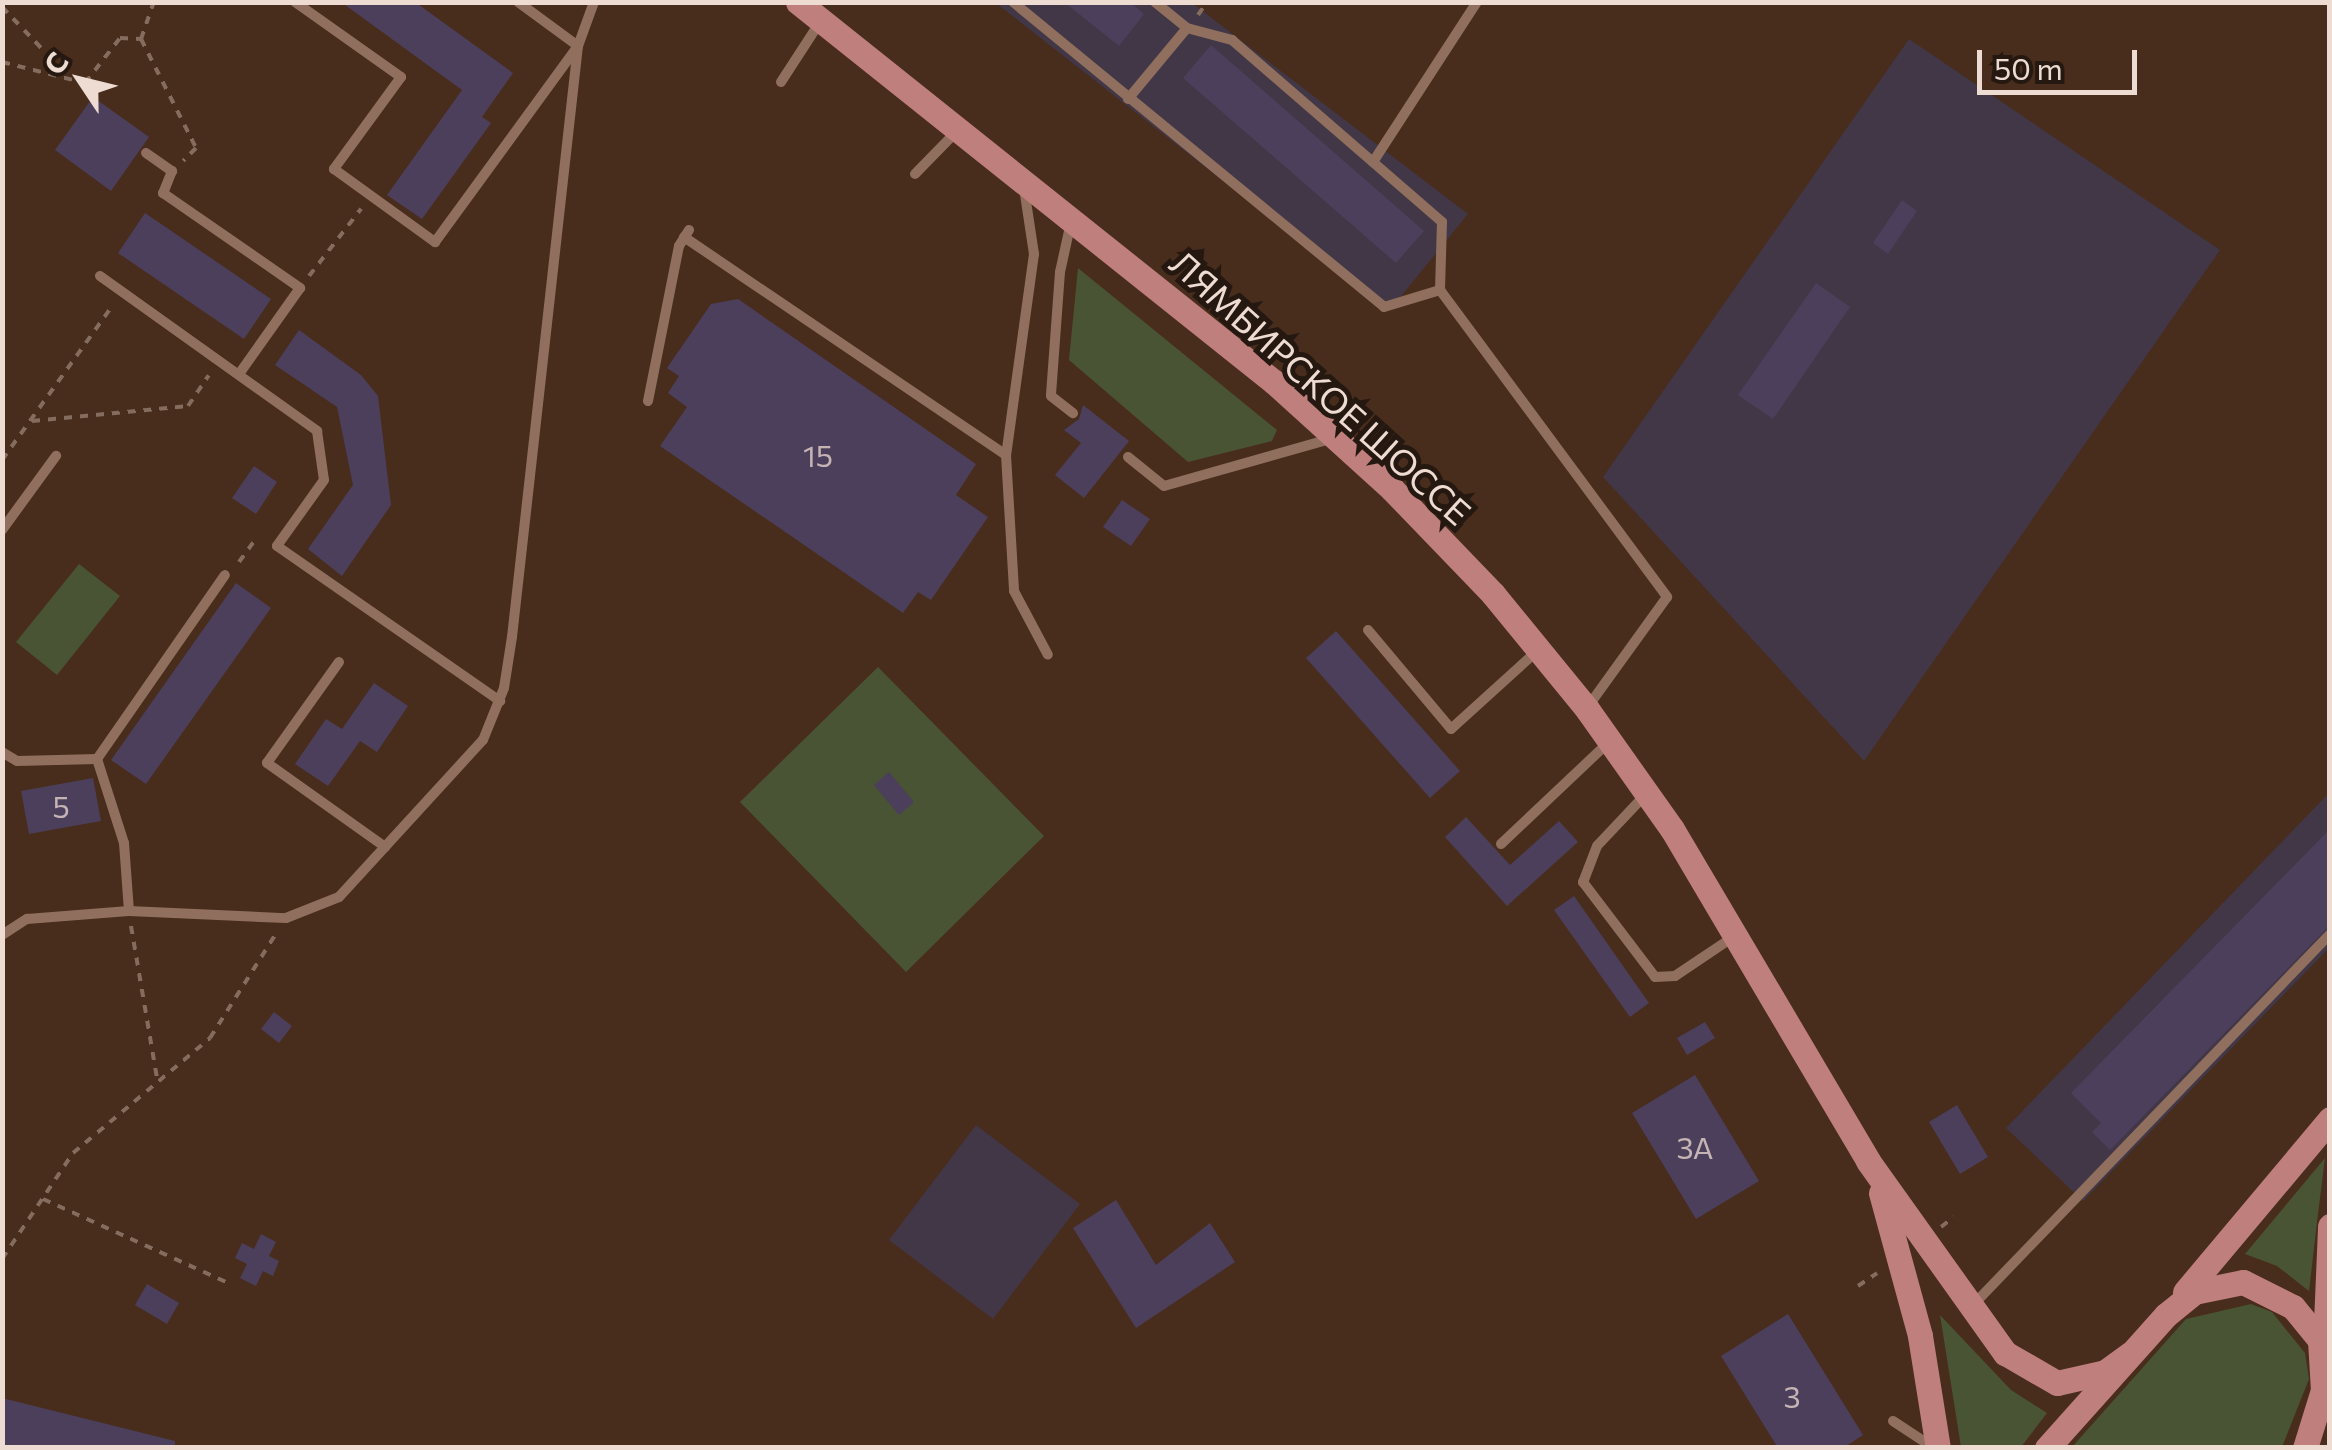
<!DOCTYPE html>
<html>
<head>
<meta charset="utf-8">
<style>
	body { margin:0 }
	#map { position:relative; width:2332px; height:1450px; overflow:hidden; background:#482c1c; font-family:Commissioner,sans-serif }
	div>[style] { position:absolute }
	.industrial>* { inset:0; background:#423746 }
	.green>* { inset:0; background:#495434 }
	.building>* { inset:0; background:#4c3f5c }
	.path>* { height:4px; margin-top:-2px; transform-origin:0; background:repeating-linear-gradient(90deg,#846c5e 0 8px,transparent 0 16px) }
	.lane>* { height:10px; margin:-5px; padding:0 5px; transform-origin:5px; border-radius:5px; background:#906f5e }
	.primary>* { height:25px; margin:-12.5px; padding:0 12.5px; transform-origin:12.5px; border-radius:12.5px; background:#bf7f7c }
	span { translate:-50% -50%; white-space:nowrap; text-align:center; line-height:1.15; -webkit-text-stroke:10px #251811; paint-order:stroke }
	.number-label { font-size:30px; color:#c6b4b4 }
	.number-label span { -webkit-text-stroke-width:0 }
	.street-label { font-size:35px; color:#eedbd1 }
	.frame { position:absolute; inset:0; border:5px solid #eedbd1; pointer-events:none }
	.north { position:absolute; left:30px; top:30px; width:100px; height:100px; -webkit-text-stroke:8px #251811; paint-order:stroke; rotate:305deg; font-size:28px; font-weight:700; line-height:40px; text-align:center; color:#eedbd1 }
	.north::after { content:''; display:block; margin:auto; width:35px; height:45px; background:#eedbd1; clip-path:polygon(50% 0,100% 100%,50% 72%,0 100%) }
	.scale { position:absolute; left:1977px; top:50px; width:160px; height:45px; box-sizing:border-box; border:5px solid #eedbd1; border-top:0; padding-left:12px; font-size:30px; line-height:35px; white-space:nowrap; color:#eedbd1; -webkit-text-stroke:8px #251811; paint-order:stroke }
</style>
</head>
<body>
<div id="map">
	<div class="industrial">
		<div style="clip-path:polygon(996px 3px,1192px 3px,1468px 214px,1389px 311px)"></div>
		<div style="clip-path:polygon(1909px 39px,2220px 250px,1864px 761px,1603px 477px)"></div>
		<div style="clip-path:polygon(2329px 793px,2329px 948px,2083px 1201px,2006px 1128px)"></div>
		<div style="clip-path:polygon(976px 1125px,1080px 1204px,993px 1319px,889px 1240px)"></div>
	</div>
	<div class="green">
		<div style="clip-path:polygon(1078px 268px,1277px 430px,1272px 441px,1188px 462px,1069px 360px)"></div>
		<div style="clip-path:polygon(79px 564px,120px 596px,57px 675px,16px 642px)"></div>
		<div style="clip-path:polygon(878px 667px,1044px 836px,906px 972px,740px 802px)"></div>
		<div style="clip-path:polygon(2325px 1158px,2318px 1214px,2309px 1291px,2277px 1266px,2245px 1254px)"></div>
		<div style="clip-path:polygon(2251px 1304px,2272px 1312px,2305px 1353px,2309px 1379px,2282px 1447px,2072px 1447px,2186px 1319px)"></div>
		<div style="clip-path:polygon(1940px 1315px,2011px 1390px,2047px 1413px,2021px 1447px,1961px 1447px)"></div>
	</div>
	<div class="building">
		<div style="clip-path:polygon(341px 2px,415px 2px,513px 73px,482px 117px,491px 123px,422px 219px,387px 195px,462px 90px)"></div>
		<div style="clip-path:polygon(1064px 2px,1130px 2px,1144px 14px,1119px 46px)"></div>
		<div style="clip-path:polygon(1211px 45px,1424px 231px,1396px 263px,1183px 78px)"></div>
		<div style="clip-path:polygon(93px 97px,149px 137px,111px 191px,55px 150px)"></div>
		<div style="clip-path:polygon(1902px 200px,1917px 211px,1888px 254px,1873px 243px)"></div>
		<div style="clip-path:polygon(145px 213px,271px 299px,244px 339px,118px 253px)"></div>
		<div style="clip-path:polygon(1816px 283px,1850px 307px,1773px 419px,1738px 395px)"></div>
		<div style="clip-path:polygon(738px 299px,976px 464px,956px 495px,988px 517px,931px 600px,918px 592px,903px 613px,660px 446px,687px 407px,668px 393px,679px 376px,667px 368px,711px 304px)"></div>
		<div style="clip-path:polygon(299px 330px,361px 375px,378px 396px,391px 505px,342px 576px,308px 549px,353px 485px,337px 407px,275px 365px)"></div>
		<div style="clip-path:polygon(1083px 405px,1129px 441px,1084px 498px,1055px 475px,1081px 443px,1064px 430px,1079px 419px)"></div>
		<div style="clip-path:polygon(254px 466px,277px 482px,256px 514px,232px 498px)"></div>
		<div style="clip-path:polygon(1122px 500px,1150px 519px,1131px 546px,1103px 527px)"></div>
		<div style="clip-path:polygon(236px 583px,271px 608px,146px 784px,111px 760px)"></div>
		<div style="clip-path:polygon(1336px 631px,1460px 771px,1430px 798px,1306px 658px)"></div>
		<div style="clip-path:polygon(374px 683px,408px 706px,377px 752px,360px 741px,328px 786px,295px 764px,326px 719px,342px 729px)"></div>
		<div style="clip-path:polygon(889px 772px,914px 802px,899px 815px,874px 785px)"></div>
		<div style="clip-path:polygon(93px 778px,101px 821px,29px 834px,21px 791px)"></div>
		<div style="clip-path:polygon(1466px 817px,1510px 865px,1559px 821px,1578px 842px,1507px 906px,1445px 837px)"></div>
		<div style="clip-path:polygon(2330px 829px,2330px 925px,2110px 1150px,2092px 1132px,2101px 1123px,2071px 1093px)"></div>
		<div style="clip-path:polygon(1574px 896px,1649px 1003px,1630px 1017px,1554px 910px)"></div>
		<div style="clip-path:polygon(274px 1012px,292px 1026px,279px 1043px,261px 1029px)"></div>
		<div style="clip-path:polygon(1705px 1022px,1715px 1038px,1687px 1055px,1677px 1038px)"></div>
		<div style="clip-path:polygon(1695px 1075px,1759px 1181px,1696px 1219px,1632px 1113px)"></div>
		<div style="clip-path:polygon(1957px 1105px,1988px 1157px,1960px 1174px,1929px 1122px)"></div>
		<div style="clip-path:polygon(1116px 1200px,1156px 1265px,1210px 1223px,1235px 1262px,1136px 1328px,1073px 1228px)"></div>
		<div style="clip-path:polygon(261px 1234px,276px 1242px,269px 1256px,279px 1261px,273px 1276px,263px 1271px,256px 1286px,240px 1278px,247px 1264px,235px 1258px,242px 1243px,254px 1249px)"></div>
		<div style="clip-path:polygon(147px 1284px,179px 1303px,167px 1324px,135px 1305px)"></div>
		<div style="clip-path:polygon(1788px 1314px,1863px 1435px,1843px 1448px,1778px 1448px,1721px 1356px)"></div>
		<div style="clip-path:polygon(2px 1398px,175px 1441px,175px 1448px,2px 1448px)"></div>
	</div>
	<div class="path">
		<div style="left:2px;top:7px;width:95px;rotate:46.3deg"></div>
		<div style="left:1198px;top:15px;width:16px;rotate:-55deg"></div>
		<div style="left:141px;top:39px;width:122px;rotate:63.2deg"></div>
		<div style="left:196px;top:148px;width:18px;rotate:135deg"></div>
		<div style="left:2px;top:62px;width:86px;rotate:14.2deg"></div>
		<div style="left:85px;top:83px;width:57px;rotate:-52.1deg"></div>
		<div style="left:120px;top:38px;width:21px;rotate:3deg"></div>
		<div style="left:141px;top:39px;width:39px;rotate:-71deg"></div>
		<div style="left:309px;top:276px;width:85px;rotate:-52.2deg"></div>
		<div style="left:32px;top:421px;width:157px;rotate:-5.5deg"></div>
		<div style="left:188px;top:406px;width:37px;rotate:-56deg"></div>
		<div style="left:2px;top:460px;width:191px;rotate:-54.4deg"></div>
		<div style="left:239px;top:562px;width:31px;rotate:-54deg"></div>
		<div style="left:131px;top:926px;width:154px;rotate:80.3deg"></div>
		<div style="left:43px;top:1199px;width:201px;rotate:24.4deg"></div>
		<div style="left:1941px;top:1227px;width:16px;rotate:-38deg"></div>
		<div style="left:2px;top:1259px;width:128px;rotate:-56.2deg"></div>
		<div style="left:73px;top:1153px;width:179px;rotate:-40deg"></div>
		<div style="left:210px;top:1038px;width:122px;rotate:-57.7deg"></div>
		<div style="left:1858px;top:1286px;width:23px;rotate:-34deg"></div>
	</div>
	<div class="lane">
		<div style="left:295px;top:2px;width:130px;rotate:35.3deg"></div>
		<div style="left:401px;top:77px;width:114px;rotate:126.1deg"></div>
		<div style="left:334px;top:169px;width:125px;rotate:35.9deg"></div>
		<div style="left:435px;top:242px;width:243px;rotate:-53.9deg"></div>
		<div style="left:578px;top:46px;width:74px;rotate:-143.7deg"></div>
		<div style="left:1013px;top:2px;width:480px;rotate:39.4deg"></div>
		<div style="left:1384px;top:307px;width:59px;rotate:-16.9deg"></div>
		<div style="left:1155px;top:2px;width:41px;rotate:39.1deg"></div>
		<div style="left:1187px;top:28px;width:47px;rotate:14.9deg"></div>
		<div style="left:1232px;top:40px;width:278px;rotate:40.9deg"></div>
		<div style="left:1442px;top:222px;width:68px;rotate:91.7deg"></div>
		<div style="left:1440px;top:290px;width:382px;rotate:53.5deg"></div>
		<div style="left:1667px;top:597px;width:137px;rotate:125.8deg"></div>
		<div style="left:781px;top:82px;width:72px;rotate:-57deg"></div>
		<div style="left:1128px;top:99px;width:92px;rotate:-50.3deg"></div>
		<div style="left:146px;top:153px;width:32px;rotate:35deg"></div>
		<div style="left:172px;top:171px;width:24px;rotate:112deg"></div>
		<div style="left:163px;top:193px;width:167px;rotate:34.7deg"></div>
		<div style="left:300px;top:288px;width:105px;rotate:125.3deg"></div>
		<div style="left:1373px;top:162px;width:191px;rotate:-57deg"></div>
		<div style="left:915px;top:174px;width:59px;rotate:-45.7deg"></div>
		<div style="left:1024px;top:188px;width:67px;rotate:81.4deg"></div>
		<div style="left:1034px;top:254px;width:203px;rotate:97.9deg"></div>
		<div style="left:1006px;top:455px;width:136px;rotate:86.6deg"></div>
		<div style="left:1014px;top:591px;width:72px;rotate:62deg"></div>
		<div style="left:1071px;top:222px;width:51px;rotate:102.4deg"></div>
		<div style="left:1060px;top:272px;width:124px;rotate:94.2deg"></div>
		<div style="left:1051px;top:396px;width:28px;rotate:38deg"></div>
		<div style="left:684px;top:237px;width:389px;rotate:34.1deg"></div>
		<div style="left:100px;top:276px;width:267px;rotate:35.5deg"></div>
		<div style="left:317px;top:431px;width:49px;rotate:81.9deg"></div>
		<div style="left:324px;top:480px;width:81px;rotate:125.5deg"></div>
		<div style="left:277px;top:546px;width:272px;rotate:34.8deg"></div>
		<div style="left:648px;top:401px;width:158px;rotate:-78.7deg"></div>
		<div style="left:679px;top:246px;width:19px;rotate:-58deg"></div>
		<div style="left:1128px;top:457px;width:46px;rotate:38.9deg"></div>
		<div style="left:1164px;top:486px;width:173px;rotate:-15.8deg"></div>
		<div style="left:2px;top:530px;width:92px;rotate:-53.9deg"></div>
		<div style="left:1368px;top:630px;width:129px;rotate:50deg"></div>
		<div style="left:1451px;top:729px;width:116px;rotate:-42.2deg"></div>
		<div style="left:339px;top:662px;width:124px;rotate:125.5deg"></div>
		<div style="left:267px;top:763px;width:145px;rotate:35.4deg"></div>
		<div style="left:2px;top:752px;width:17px;rotate:31deg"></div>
		<div style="left:17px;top:761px;width:80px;rotate:-1.4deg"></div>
		<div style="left:97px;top:759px;width:88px;rotate:72.2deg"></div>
		<div style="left:124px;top:843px;width:68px;rotate:85.8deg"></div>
		<div style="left:129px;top:911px;width:157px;rotate:2.6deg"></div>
		<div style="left:286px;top:918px;width:57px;rotate:-21.6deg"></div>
		<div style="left:339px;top:897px;width:213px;rotate:-47.5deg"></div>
		<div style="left:483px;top:740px;width:56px;rotate:-68deg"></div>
		<div style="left:504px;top:688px;width:52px;rotate:-81.1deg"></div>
		<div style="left:512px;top:637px;width:595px;rotate:-83.63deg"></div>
		<div style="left:578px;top:46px;width:47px;rotate:-70deg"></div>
		<div style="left:97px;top:759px;width:224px;rotate:-55.2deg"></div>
		<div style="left:1646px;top:794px;width:71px;rotate:133.3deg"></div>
		<div style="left:1597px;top:846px;width:39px;rotate:111deg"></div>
		<div style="left:1583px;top:882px;width:119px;rotate:52.8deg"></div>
		<div style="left:1655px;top:977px;width:20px;rotate:-3deg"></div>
		<div style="left:1675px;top:976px;width:73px;rotate:-33.9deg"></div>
		<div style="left:1501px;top:844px;width:149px;rotate:-43.4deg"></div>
		<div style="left:2px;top:935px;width:30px;rotate:-33deg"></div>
		<div style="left:27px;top:919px;width:102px;rotate:-4.5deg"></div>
		<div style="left:1974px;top:1304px;width:513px;rotate:-46.1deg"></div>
		<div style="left:1893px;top:1421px;width:49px;rotate:33.4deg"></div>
	</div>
	<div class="primary">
		<div style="left:798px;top:2px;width:609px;rotate:38.6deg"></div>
		<div style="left:1274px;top:382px;width:159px;rotate:42.2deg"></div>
		<div style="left:1392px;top:489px;width:146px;rotate:46.1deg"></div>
		<div style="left:1493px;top:594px;width:149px;rotate:50.7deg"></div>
		<div style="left:1587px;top:709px;width:147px;rotate:54.7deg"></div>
		<div style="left:1672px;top:829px;width:386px;rotate:59.4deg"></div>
		<div style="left:1868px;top:1161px;width:236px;rotate:54.5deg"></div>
		<div style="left:2005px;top:1353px;width:60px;rotate:30deg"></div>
		<div style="left:2057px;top:1383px;width:49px;rotate:-12.9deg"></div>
		<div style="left:2105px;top:1372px;width:31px;rotate:-36deg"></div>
		<div style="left:1881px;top:1193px;width:148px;rotate:74.7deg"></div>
		<div style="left:1920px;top:1336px;width:113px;rotate:80.9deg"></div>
		<div style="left:2185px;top:1292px;width:226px;rotate:-50deg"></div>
		<div style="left:2325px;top:1347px;width:121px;rotate:-87.6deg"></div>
		<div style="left:2047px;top:1448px;width:178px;rotate:-48.2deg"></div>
		<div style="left:2166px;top:1315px;width:36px;rotate:-39deg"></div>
		<div style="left:2194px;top:1292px;width:50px;rotate:-11.5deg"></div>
		<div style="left:2243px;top:1282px;width:56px;rotate:26.6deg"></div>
		<div style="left:2293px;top:1307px;width:43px;rotate:50.7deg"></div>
		<div style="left:2320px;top:1340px;width:50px;rotate:86.6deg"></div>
		<div style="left:2323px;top:1390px;width:61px;rotate:107.2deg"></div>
	</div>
	<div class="number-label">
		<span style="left:818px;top:455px">15</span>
		<span style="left:61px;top:806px">5</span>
		<span style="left:1695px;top:1147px">3А</span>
		<span style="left:1792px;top:1396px">3</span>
	</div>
	<div class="street-label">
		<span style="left:1321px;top:387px;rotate:42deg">ЛЯМБИРСКОЕ ШОССЕ</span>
	</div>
	<div class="frame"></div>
	<div class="north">С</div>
	<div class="scale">50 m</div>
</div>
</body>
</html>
